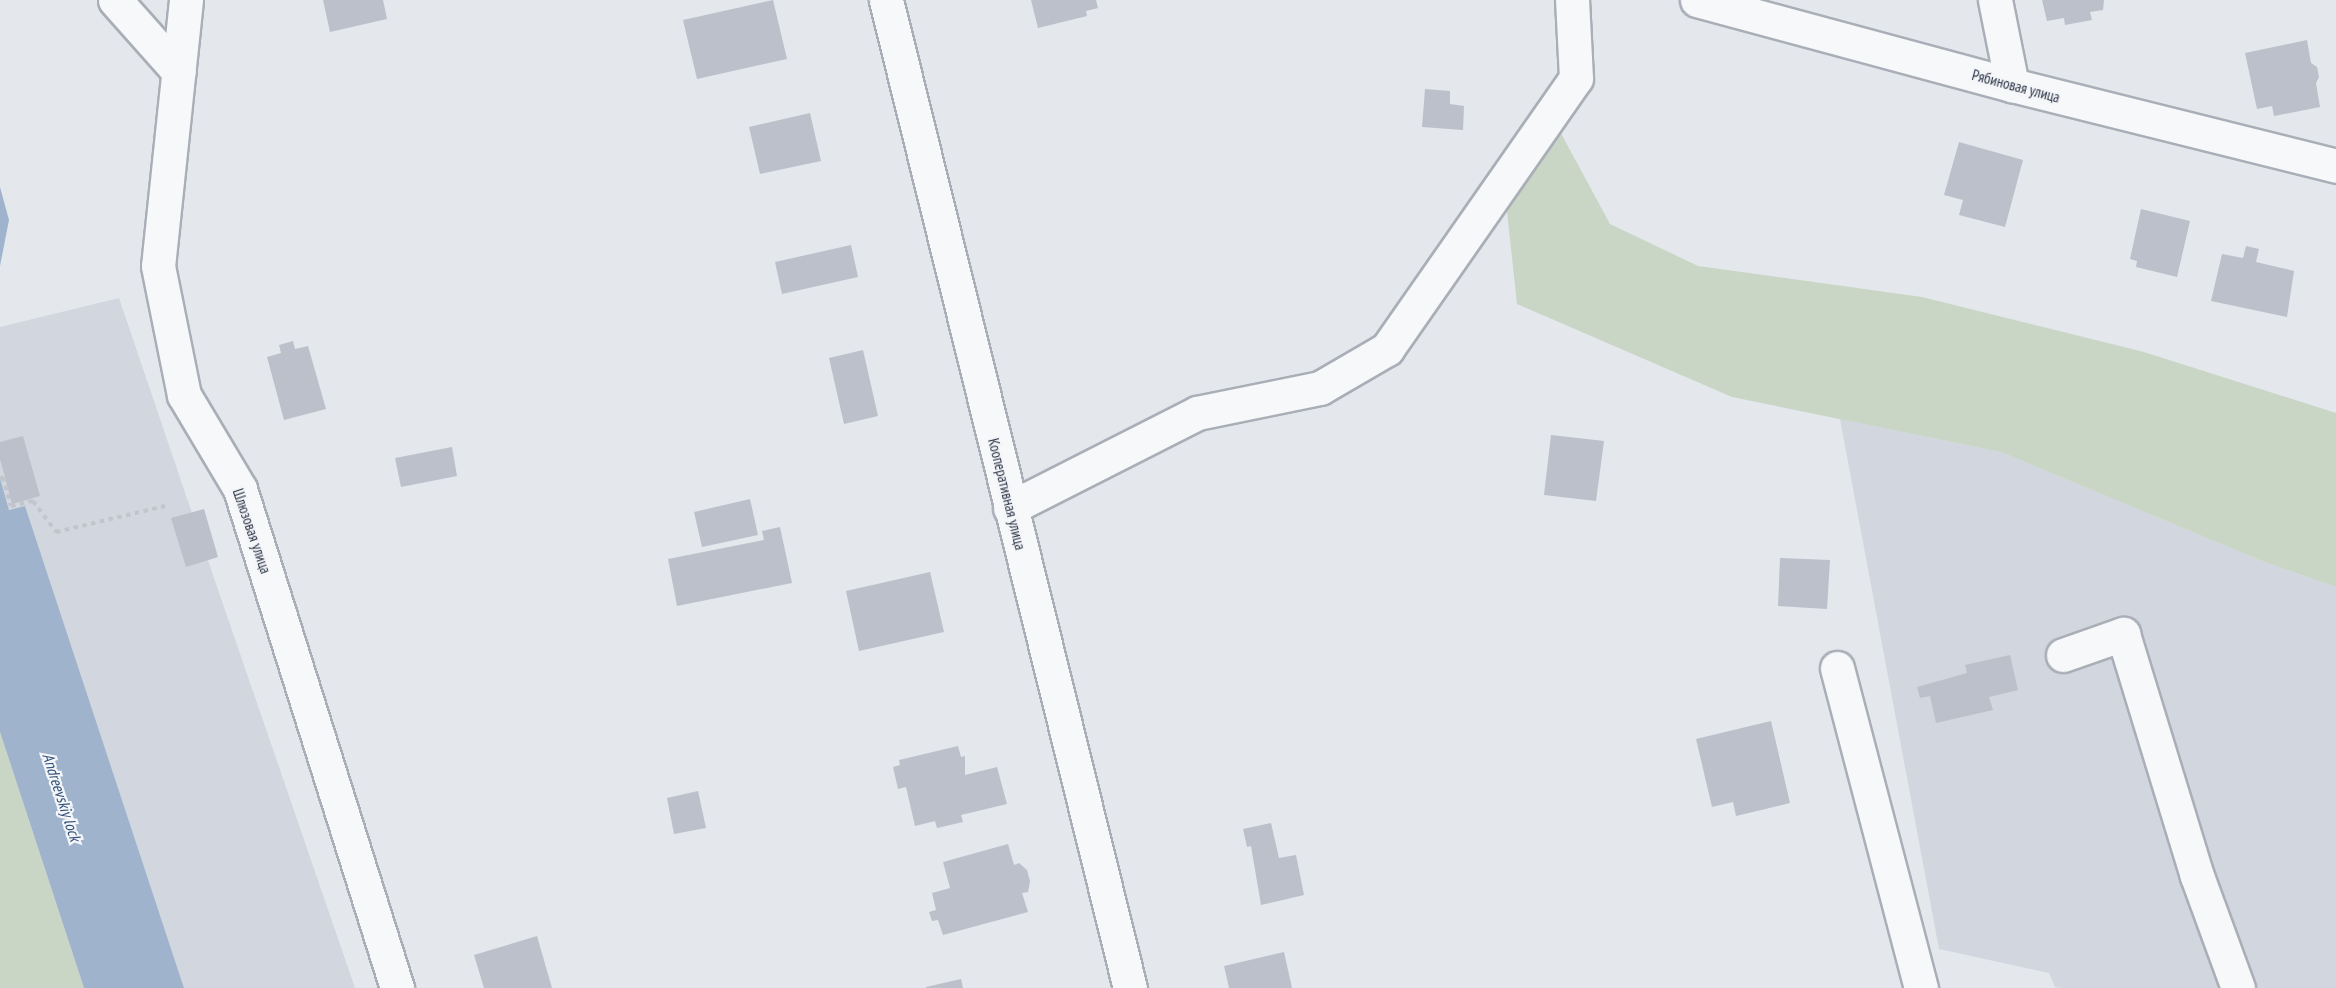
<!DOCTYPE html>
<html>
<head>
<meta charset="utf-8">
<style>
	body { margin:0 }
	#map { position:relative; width:2336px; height:988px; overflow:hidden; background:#e4e7ec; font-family:"PT Sans Narrow",sans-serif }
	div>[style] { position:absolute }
	.built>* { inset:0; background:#d2d6de }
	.green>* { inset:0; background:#c9d6c5 }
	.water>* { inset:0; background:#9fb4cc }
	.building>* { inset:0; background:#bbc0ca }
	.path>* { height:4px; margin-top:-2px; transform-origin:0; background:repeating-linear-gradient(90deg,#c2c5cb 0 4.5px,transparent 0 9px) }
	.roads { filter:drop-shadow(2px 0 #a9aeb7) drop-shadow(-2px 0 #a9aeb7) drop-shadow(0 2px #a9aeb7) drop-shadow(0 -2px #a9aeb7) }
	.minor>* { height:33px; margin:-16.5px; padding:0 16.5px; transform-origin:16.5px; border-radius:16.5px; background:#f7f8fa }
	span { translate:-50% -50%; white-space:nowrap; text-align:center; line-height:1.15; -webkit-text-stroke:4.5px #f4f6f9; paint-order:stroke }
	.street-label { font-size:15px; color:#2b3445 }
	.water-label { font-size:16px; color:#34527a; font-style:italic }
</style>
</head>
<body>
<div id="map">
	<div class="built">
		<div style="clip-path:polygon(119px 298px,214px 578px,355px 988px,184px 988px,25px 507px,9px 510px,0 478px,0 327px)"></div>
		<div style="clip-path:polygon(1840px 419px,2001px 452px,2262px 561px,2336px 587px,2336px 988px,2060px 988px,2055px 987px,2049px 973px,1939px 949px)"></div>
	</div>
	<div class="green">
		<div style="clip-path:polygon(1557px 126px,1610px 224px,1698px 266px,1922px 297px,2144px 352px,2336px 413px,2336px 587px,2262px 561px,2001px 452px,1732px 397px,1517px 304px,1504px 184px)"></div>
		<div style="clip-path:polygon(0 732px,84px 988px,0 988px)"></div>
	</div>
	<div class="water">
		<div style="clip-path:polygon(0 187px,9px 220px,0 266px)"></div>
		<div style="clip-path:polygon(0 478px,9px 510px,25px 506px,184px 988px,84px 988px,0 732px)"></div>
	</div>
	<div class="building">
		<div style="clip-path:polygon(323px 0,383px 0,387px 19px,330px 32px)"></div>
		<div style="clip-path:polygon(773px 0,787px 59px,697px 79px,683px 20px)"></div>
		<div style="clip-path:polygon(1031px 0,1096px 0,1098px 8px,1086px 11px,1087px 16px,1038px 28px)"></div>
		<div style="clip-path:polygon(2042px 0,2104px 0,2103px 10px,2090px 12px,2092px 20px,2065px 25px,2064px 18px,2047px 21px)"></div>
		<div style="clip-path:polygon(2307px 40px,2311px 63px,2317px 67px,2319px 77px,2316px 83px,2320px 107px,2274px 116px,2272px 106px,2257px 109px,2245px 53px)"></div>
		<div style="clip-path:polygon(1425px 89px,1450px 91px,1450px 104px,1464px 106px,1463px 130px,1422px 127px)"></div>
		<div style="clip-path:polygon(810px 113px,821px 161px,760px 174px,749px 127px)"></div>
		<div style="clip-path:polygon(1959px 142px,2023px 160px,2005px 227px,1959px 215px,1963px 200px,1944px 195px)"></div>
		<div style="clip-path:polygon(2141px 209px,2190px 221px,2177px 277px,2136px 267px,2137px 261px,2130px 259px)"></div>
		<div style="clip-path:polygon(851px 245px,858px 277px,782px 294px,775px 262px)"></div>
		<div style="clip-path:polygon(2246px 246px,2259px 249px,2256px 262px,2294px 271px,2287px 317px,2211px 301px,2222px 254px,2243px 258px)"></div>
		<div style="clip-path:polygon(293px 341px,295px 349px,308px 346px,326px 409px,284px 420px,267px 357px,281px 353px,279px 345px)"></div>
		<div style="clip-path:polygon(863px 350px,878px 416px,844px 424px,829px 358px)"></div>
		<div style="clip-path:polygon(1551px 435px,1604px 441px,1596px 501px,1544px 495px)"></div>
		<div style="clip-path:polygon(23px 436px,40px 496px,12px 504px,0 459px,0 442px)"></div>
		<div style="clip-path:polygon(452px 447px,457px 476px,401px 487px,395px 458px)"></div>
		<div style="clip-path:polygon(750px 499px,758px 535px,702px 547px,694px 512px)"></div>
		<div style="clip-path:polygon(204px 509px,218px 557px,186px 567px,171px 518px)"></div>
		<div style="clip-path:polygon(780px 527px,792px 583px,677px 606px,668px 559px,764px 540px,762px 531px)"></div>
		<div style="clip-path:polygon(1780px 558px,1830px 560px,1827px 609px,1778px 606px)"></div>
		<div style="clip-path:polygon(930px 572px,944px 632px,859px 651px,846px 591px)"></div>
		<div style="clip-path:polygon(2010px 655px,2018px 690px,1989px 697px,1993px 710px,1936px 723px,1930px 696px,1920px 698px,1917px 687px,1967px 673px,1965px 665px)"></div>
		<div style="clip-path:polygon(1771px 721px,1790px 803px,1736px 816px,1733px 802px,1712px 807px,1696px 739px)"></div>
		<div style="clip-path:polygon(958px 746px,961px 757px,965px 756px,965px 775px,997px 767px,1007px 804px,961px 815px,963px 822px,937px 828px,935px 821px,915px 826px,906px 787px,898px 789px,893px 767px,900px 765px,899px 760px)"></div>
		<div style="clip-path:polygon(698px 791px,706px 828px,674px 834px,667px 798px)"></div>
		<div style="clip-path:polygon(1271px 823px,1279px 858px,1296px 855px,1304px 895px,1261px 905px,1251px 846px,1247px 847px,1243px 829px)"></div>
		<div style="clip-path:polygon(1008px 844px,1014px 865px,1019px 863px,1027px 870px,1030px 881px,1028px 892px,1022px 893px,1028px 912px,943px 935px,938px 920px,932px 921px,929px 912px,936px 910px,932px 893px,950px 888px,943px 862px)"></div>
		<div style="clip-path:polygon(537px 936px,552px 988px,484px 988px,474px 955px)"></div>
		<div style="clip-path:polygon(1284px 952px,1292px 988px,1229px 988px,1224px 966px)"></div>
		<div style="clip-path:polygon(961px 979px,963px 988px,926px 988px,926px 987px)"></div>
	</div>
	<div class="path">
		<div style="left:0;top:479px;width:4px;rotate:-34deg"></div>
		<div style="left:3px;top:477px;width:30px;rotate:75deg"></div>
		<div style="left:11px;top:506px;width:23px;rotate:-13deg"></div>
		<div style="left:33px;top:501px;width:39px;rotate:53deg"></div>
		<div style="left:56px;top:532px;width:112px;rotate:-13.4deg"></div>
	</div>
	<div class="roads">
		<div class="minor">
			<div style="left:115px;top:0;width:96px;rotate:48.4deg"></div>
			<div style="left:186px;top:0;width:267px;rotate:96deg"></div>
			<div style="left:158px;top:266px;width:132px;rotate:78.6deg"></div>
			<div style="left:184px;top:395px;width:109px;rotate:59.2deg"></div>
			<div style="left:240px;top:489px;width:523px;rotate:72.53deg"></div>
			<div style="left:886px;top:0;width:1018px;rotate:76.13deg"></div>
			<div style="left:1697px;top:0;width:326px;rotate:15.1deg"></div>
			<div style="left:2012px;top:85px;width:334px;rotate:14deg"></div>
			<div style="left:1995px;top:0;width:87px;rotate:78.7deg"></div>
			<div style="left:1010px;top:508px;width:210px;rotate:-26.9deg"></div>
			<div style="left:1197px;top:413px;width:126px;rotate:-11.5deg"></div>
			<div style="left:1320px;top:388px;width:78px;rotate:-30.2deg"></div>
			<div style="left:1387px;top:349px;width:330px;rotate:-55.1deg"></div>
			<div style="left:1576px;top:78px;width:78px;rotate:-92.9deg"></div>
			<div style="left:2063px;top:655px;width:64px;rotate:-19.3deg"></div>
			<div style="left:2123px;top:634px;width:253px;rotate:73deg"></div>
			<div style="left:2197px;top:876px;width:119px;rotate:69.9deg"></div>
			<div style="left:1837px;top:668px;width:331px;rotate:75.3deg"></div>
		</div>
	</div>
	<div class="street-label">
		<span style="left:2016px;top:86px;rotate:15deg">Рябиновая улица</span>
		<span style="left:1007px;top:494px;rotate:76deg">Кооперативная улица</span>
		<span style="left:252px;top:531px;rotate:71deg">Шлюзовая улица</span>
	</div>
	<div class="water-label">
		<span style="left:62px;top:797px;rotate:72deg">Andreevskiy lock</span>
	</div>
</div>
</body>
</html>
